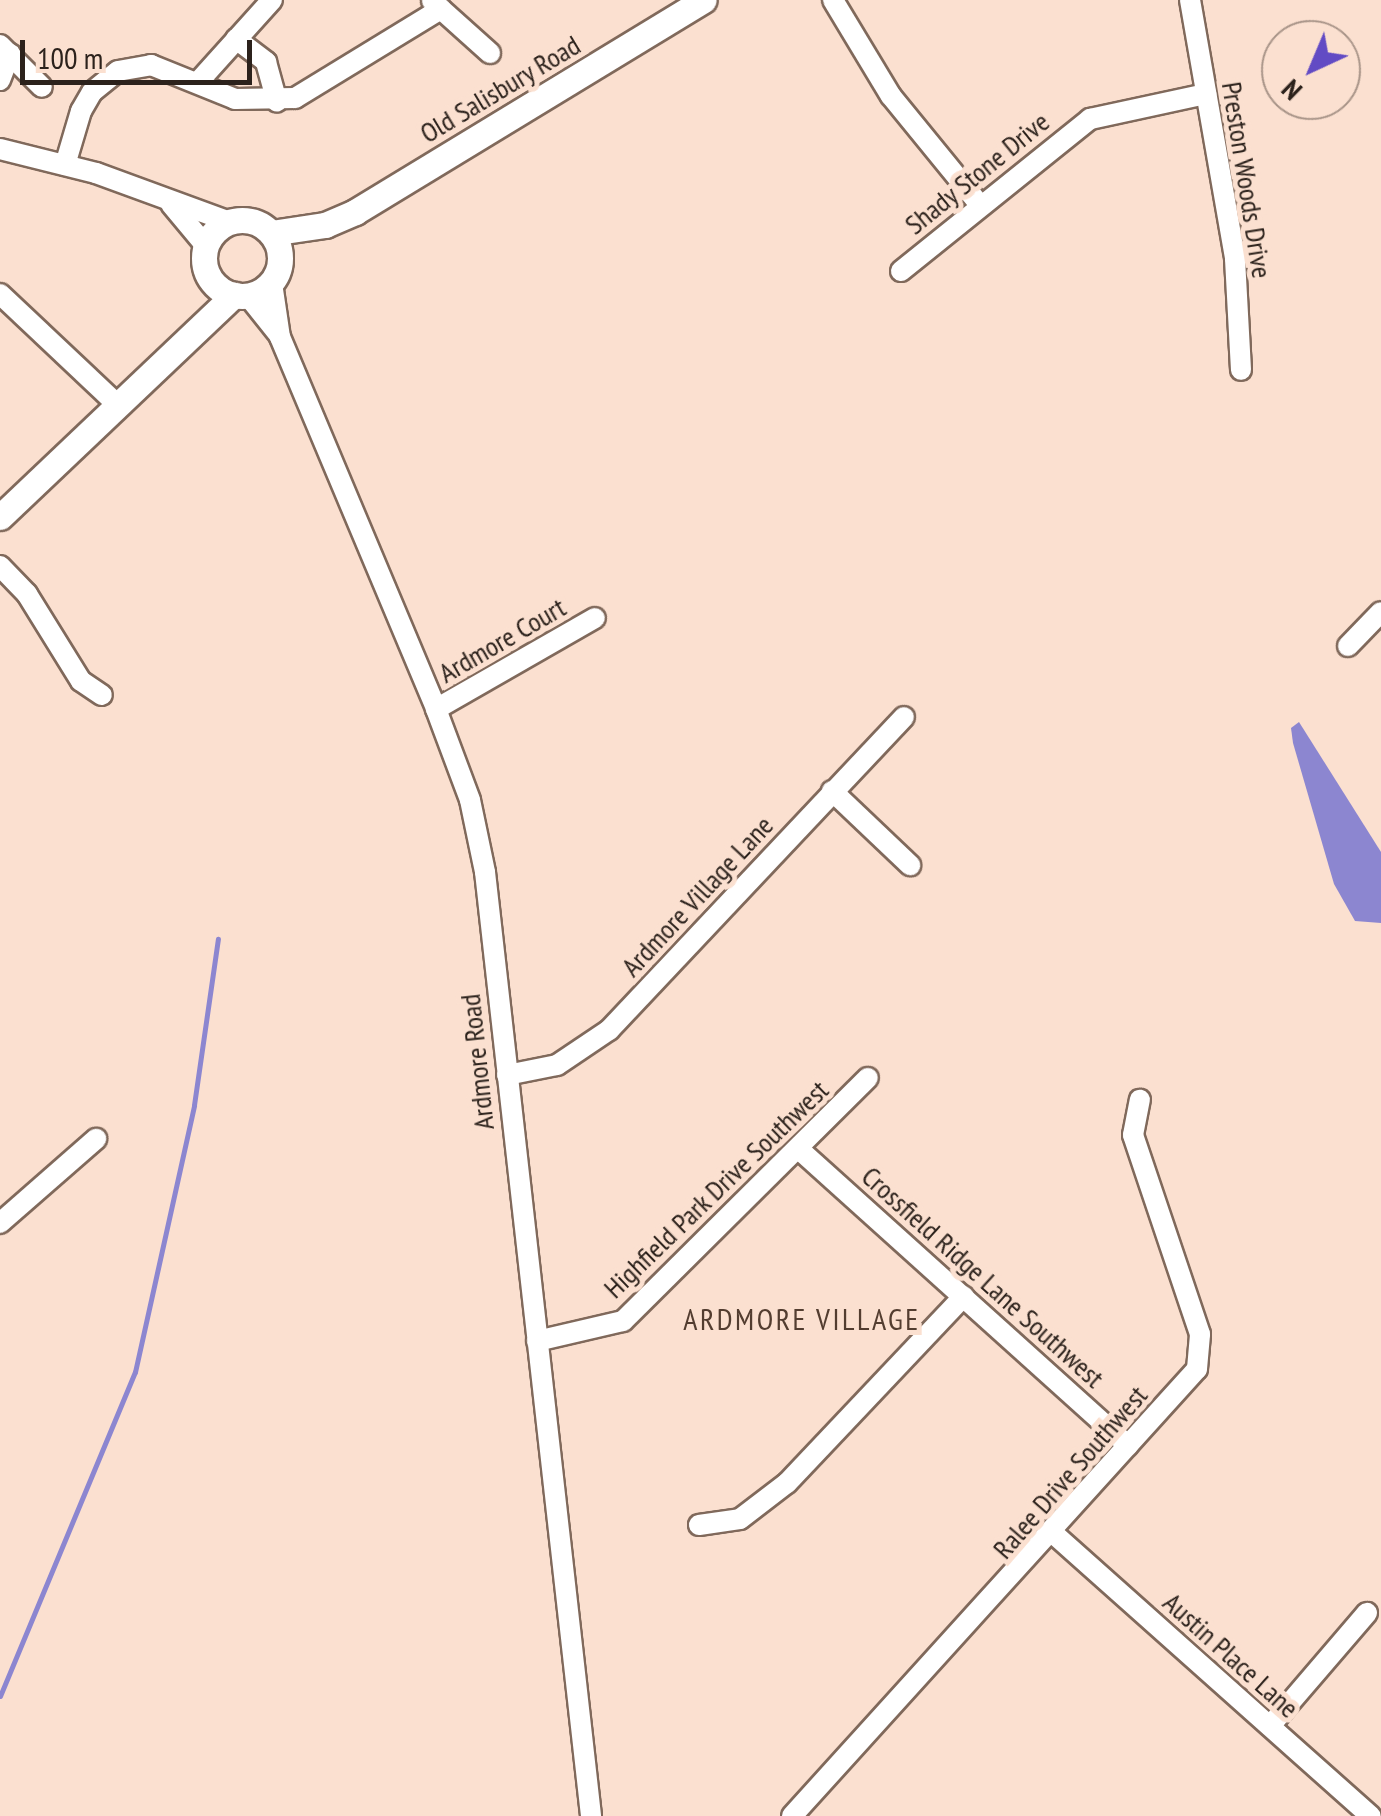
<!DOCTYPE html>
<html>
<head>
<meta charset="utf-8">
<style>
	body { margin:0 }
	#map { position:relative; width:1381px; height:1816px; overflow:hidden; background:#fbe0d0; font-family:"PT Sans Narrow",sans-serif }
	div>[style] { position:absolute }
	.water>* { inset:0; background:#8c86d0 }
	.stream>* { height:5px; margin:-2.5px; padding:0 2.5px; transform-origin:2.5px; border-radius:2.5px; background:#8c86d0 }
	.roads { filter:drop-shadow(2px 0 #80695b) drop-shadow(-2px 0 #80695b) drop-shadow(0 2px #80695b) drop-shadow(0 -2px #80695b) }
	.minor>* { height:20px; margin:-10px; padding:0 10px; transform-origin:10px; border-radius:10px; background:#fff }
	.major>* { height:25px; margin:-12.5px; padding:0 12.5px; transform-origin:12.5px; border-radius:12.5px; background:#fff }
	.major>.ring { margin:-12.5px; padding:0; box-sizing:content-box; background:none; border:25px solid #fff; border-radius:50% }
	span { translate:-50% -50%; white-space:nowrap; text-align:center; line-height:1.15; -webkit-text-stroke:10px #fbe0d0; paint-order:stroke }
	.street-label { font-size:28px; color:#2c221c }
	.neighbourhood-label { font-size:30px; color:#533d30; letter-spacing:2.5px }
	.north { position:absolute; left:1261px; top:20px; width:100px; height:100px; box-sizing:border-box; background:#fbe0d0; border:2px solid #a89488; border-radius:50%; rotate:224deg; font-size:28px; font-weight:700; line-height:40px; text-align:center; color:#2c221c }
	.north::after { content:''; display:block; margin:auto; width:35px; height:45px; background:#624bc4; clip-path:polygon(50% 0,100% 100%,50% 72%,0 100%) }
	.scale { position:absolute; left:20px; top:40px; width:232px; height:45px; box-sizing:border-box; border:5px solid #2c221c; border-top:0; padding-left:12px; font-size:30px; line-height:35px; white-space:nowrap; color:#2c221c; -webkit-text-stroke:8px #fbe0d0; paint-order:stroke }
</style>
</head>
<body>
<div id="map">
	<div class="water">
		<div style="clip-path:polygon(1299px 722px,1381px 852px,1381px 923px,1355px 921px,1334px 884px,1293px 743px,1291px 728px)"></div>
	</div>
	<div class="stream">
		<div style="left:0;top:1696px;width:351px;rotate:-67.4deg"></div>
		<div style="left:135px;top:1372px;width:273px;rotate:-77.5deg"></div>
		<div style="left:194px;top:1105px;width:168px;rotate:-81.8deg"></div>
	</div>
	<div class="roads">
		<div class="minor">
			<div style="left:833px;top:0;width:112px;rotate:58.9deg"></div>
			<div style="left:891px;top:96px;width:141px;rotate:50.8deg"></div>
			<div style="left:1190px;top:0;width:263px;rotate:80.1deg"></div>
			<div style="left:1235px;top:259px;width:111px;rotate:86.9deg"></div>
			<div style="left:432px;top:1px;width:78px;rotate:41.9deg"></div>
			<div style="left:236px;top:39px;width:38px;rotate:37deg"></div>
			<div style="left:266px;top:62px;width:41px;rotate:74.6deg"></div>
			<div style="left:0;top:45px;width:59px;rotate:45deg"></div>
			<div style="left:0;top:80px;width:28px;rotate:-69deg"></div>
			<div style="left:199px;top:81px;width:109px;rotate:-48deg"></div>
			<div style="left:0;top:149px;width:99px;rotate:14deg"></div>
			<div style="left:96px;top:173px;width:143px;rotate:20.1deg"></div>
			<div style="left:65px;top:165px;width:56px;rotate:-73.5deg"></div>
			<div style="left:81px;top:111px;width:22px;rotate:-60deg"></div>
			<div style="left:92px;top:92px;width:33px;rotate:-39deg"></div>
			<div style="left:118px;top:71px;width:34px;rotate:-10deg"></div>
			<div style="left:151px;top:65px;width:91px;rotate:22deg"></div>
			<div style="left:235px;top:99px;width:60px;rotate:-1deg"></div>
			<div style="left:295px;top:98px;width:171px;rotate:-31.4deg"></div>
			<div style="left:171px;top:204px;width:55px;rotate:50.2deg"></div>
			<div style="left:901px;top:271px;width:243px;rotate:-38.8deg"></div>
			<div style="left:1090px;top:119px;width:119px;rotate:-12.2deg"></div>
			<div style="left:272px;top:283px;width:55px;rotate:81.6deg"></div>
			<div style="left:280px;top:337px;width:403px;rotate:67.2deg"></div>
			<div style="left:436px;top:709px;width:97px;rotate:69.5deg"></div>
			<div style="left:470px;top:800px;width:74px;rotate:78.2deg"></div>
			<div style="left:485px;top:872px;width:950px;rotate:83.59deg"></div>
			<div style="left:0;top:294px;width:163px;rotate:43.3deg"></div>
			<div style="left:248px;top:296px;width:50px;rotate:51.5deg"></div>
			<div style="left:0;top:566px;width:39px;rotate:46deg"></div>
			<div style="left:27px;top:594px;width:102px;rotate:58.2deg"></div>
			<div style="left:81px;top:681px;width:25px;rotate:34deg"></div>
			<div style="left:1348px;top:646px;width:47px;rotate:-45.9deg"></div>
			<div style="left:436px;top:709px;width:183px;rotate:-29.8deg"></div>
			<div style="left:832px;top:791px;width:108px;rotate:43.5deg"></div>
			<div style="left:507px;top:1075px;width:51px;rotate:-11.3deg"></div>
			<div style="left:557px;top:1065px;width:63px;rotate:-33.9deg"></div>
			<div style="left:609px;top:1030px;width:430px;rotate:-46.7deg"></div>
			<div style="left:801px;top:1151px;width:440px;rotate:42deg"></div>
			<div style="left:0;top:1223px;width:128px;rotate:-41.2deg"></div>
			<div style="left:537px;top:1341px;width:88px;rotate:-13.1deg"></div>
			<div style="left:623px;top:1321px;width:345px;rotate:-44.8deg"></div>
			<div style="left:699px;top:1525px;width:41px;rotate:-8.3deg"></div>
			<div style="left:740px;top:1519px;width:59px;rotate:-37.5deg"></div>
			<div style="left:787px;top:1483px;width:257px;rotate:-46.6deg"></div>
			<div style="left:1054px;top:1534px;width:424px;rotate:41.7deg"></div>
			<div style="left:1270px;top:1726px;width:149px;rotate:-49.4deg"></div>
			<div style="left:792px;top:1816px;width:603px;rotate:-47.82deg"></div>
			<div style="left:1197px;top:1369px;width:35px;rotate:-85deg"></div>
			<div style="left:1200px;top:1334px;width:210px;rotate:-108.6deg"></div>
			<div style="left:1133px;top:1135px;width:36px;rotate:-79deg"></div>
		</div>
		<div class="major">
			<div class="ring" style="left:204px;top:220px;width:51px;height:51px"></div>
			<div style="left:271px;top:233px;width:55px;rotate:-8.4deg"></div>
			<div style="left:325px;top:225px;width:33px;rotate:-23deg"></div>
			<div style="left:355px;top:212px;width:408px;rotate:-31.3deg"></div>
			<div style="left:0;top:517px;width:323px;rotate:-43.5deg"></div>
		</div>
	</div>
	<div class="street-label">
		<span style="left:500px;top:89px;rotate:-31deg">Old Salisbury Road</span>
		<span style="left:977px;top:173px;rotate:-39deg">Shady Stone Drive</span>
		<span style="left:1247px;top:180px;rotate:81deg">Preston Woods Drive</span>
		<span style="left:502px;top:640px;rotate:-30deg">Ardmore Court</span>
		<span style="left:697px;top:896px;rotate:-47deg">Ardmore Village Lane</span>
		<span style="left:477px;top:1062px;rotate:-96deg">Ardmore Road</span>
		<span style="left:716px;top:1189px;rotate:-44deg">Highfield Park Drive Southwest</span>
		<span style="left:983px;top:1277px;rotate:42deg">Crossfield Ridge Lane Southwest</span>
		<span style="left:1070px;top:1472px;rotate:-49deg">Ralee Drive Southwest</span>
		<span style="left:1231px;top:1655px;rotate:42deg">Austin Place Lane</span>
	</div>
	<div class="neighbourhood-label">
		<span style="left:802px;top:1319px">ARDMORE VILLAGE</span>
	</div>
	<div class="north">N</div>
	<div class="scale">100 m</div>
</div>
</body>
</html>
